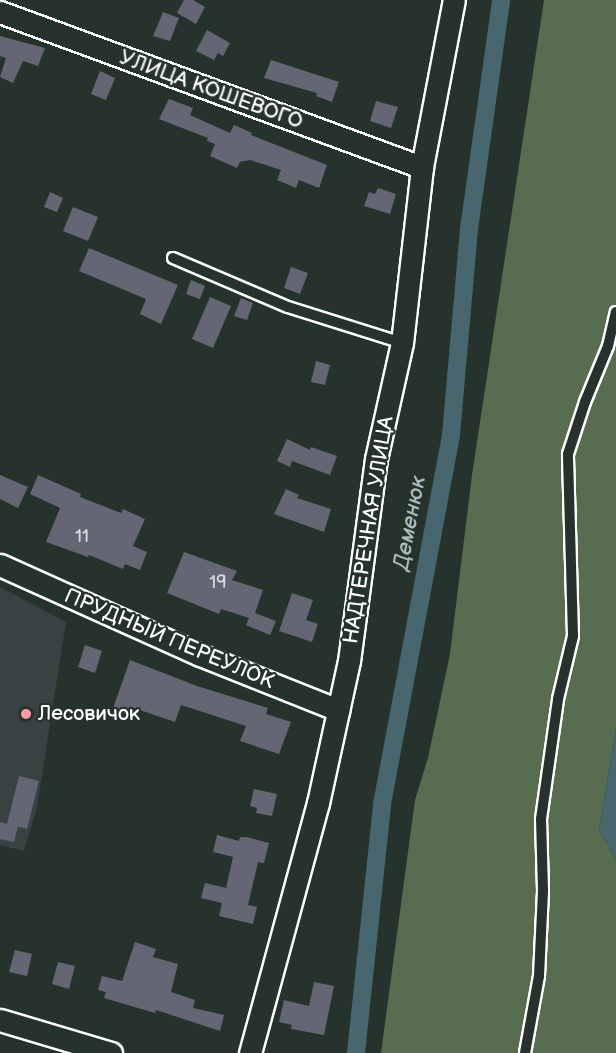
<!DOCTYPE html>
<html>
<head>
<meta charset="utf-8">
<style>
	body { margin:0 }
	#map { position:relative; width:616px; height:1053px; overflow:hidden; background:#26332d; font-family:"Balsamiq Sans",sans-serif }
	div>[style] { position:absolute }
	.built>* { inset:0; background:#394242 }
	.green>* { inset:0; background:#586d50 }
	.water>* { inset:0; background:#47666d }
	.canal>* { height:18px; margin:-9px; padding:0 9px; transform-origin:9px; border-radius:9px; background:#47666d }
	.building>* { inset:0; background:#646673 }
	.roads { filter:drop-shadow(2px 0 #fff) drop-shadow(-2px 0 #fff) drop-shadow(0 2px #fff) drop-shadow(0 -2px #fff) }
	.service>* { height:10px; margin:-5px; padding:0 5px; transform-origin:5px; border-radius:5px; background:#26332d }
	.minor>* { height:21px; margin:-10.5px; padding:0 10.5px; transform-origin:10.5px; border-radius:10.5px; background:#26332d }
	.dots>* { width:16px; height:16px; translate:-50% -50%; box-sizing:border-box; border:3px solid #26332d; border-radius:50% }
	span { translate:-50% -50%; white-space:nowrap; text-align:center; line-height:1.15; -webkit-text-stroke:4.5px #26332d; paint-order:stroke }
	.number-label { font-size:18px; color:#d8d9dc }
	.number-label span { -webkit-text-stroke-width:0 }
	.street-label { font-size:21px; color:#fff }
	.poi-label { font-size:21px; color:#fff }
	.left { translate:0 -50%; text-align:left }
	.water-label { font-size:22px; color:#acbabd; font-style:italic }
</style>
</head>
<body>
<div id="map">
	<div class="built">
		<div style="clip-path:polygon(0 587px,66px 622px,37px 807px,24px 851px,0 845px)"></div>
	</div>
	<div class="green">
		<div style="clip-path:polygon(544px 0,616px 0,616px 728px,599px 830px,616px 859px,616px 1053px,381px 1053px,415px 800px,428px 758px,450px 654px,472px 475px)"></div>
	</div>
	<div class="water">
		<div style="clip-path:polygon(616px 728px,616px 859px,599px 830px)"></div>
	</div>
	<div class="canal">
		<div style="left:356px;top:1053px;width:250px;rotate:-84deg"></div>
		<div style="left:382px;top:804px;width:375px;rotate:-79.4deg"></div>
		<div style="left:451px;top:435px;width:207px;rotate:-85deg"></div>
		<div style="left:469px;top:229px;width:231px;rotate:-82deg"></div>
	</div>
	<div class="building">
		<div style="clip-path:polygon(184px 0,193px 0,205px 7px,196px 24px,177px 13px)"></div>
		<div style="clip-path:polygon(163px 12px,179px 18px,170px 41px,153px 36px)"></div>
		<div style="clip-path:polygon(207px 30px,230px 43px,223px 56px,218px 53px,214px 60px,196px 51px)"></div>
		<div style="clip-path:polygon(0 36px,45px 48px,38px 66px,23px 61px,13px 83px,0 77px,6px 58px,0 56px)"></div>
		<div style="clip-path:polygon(271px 60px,339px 82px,332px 102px,316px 96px,317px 93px,264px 78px)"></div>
		<div style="clip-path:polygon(100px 71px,115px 78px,106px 100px,91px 94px)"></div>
		<div style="clip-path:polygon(169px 99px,193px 108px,190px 115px,230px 133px,234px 125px,252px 133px,251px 135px,327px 165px,319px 188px,299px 180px,296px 188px,277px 180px,281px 170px,250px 160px,240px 162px,237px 168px,210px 156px,215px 144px,207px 141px,208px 138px,159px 119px)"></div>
		<div style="clip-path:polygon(376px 101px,398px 107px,391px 128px,370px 121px)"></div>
		<div style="clip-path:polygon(378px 188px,396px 194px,390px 214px,364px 206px,369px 192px,375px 194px)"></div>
		<div style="clip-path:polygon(50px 192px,63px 198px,57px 212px,44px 207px)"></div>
		<div style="clip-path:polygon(73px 207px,98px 217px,88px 241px,63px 231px)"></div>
		<div style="clip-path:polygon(89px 248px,178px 285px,161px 324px,140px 314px,146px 299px,79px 271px)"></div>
		<div style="clip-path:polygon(291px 267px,308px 273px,300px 294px,284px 288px)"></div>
		<div style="clip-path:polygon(191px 280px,205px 286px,200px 299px,186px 294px)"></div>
		<div style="clip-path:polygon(210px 297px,231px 306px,213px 348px,192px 339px)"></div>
		<div style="clip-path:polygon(241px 298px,253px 303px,247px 320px,234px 316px)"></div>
		<div style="clip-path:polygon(316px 361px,330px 365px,325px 385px,311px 382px)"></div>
		<div style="clip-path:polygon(287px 439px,310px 450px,311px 447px,337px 456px,330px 475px,292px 461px,290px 467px,277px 461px)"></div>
		<div style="clip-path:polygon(0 475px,28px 487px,18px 508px,0 499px)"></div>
		<div style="clip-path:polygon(38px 475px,81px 494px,80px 497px,121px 513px,123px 509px,145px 519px,133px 546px,147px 552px,140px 570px,125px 564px,123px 569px,89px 555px,88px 557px,46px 542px,60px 508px,30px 494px)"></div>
		<div style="clip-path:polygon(286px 489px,299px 495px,297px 498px,331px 509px,324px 532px,274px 514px)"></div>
		<div style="clip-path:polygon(184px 552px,237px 571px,232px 580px,263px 590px,255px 613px,276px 621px,270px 635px,246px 625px,249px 618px,221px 609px,219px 614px,167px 593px)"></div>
		<div style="clip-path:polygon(292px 593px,313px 600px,306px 620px,318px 624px,312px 642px,279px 631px)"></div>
		<div style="clip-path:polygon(85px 645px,102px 651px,95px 673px,78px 667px)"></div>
		<div style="clip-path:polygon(130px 660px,197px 686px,268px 708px,266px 714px,291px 722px,279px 754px,240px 741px,246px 726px,181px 705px,175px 722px,134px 708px,131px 716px,112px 711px)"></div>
		<div style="clip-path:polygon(19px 776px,39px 781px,27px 829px,9px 824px,18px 826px,14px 842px,0 839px,0 822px,7px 824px)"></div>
		<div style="clip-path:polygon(254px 789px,277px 794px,272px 816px,256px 813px,257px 808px,250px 806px)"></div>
		<div style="clip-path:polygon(217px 835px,239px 841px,240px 837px,246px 837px,269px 843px,264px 863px,258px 862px,248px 905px,257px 907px,253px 924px,219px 916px,222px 903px,201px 898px,205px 883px,226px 888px,233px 857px,213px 852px)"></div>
		<div style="clip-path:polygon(135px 942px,156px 949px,153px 957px,178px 964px,171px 992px,195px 1000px,193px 1008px,224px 1015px,220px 1031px,156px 1010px,155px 1013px,104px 998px,106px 992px,98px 990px,102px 976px,122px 981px)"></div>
		<div style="clip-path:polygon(15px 950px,32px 954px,27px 976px,9px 972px)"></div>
		<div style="clip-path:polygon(58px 962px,75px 966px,69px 989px,52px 984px)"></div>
		<div style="clip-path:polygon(314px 982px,334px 986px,324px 1035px,291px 1029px,292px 1025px,279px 1022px,284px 1000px,309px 1006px)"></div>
	</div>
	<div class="roads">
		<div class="service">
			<div style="left:173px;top:258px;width:125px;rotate:23.1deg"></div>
			<div style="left:288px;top:307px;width:120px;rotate:17.5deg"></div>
			<div style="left:525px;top:1053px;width:78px;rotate:-79.7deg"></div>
			<div style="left:539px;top:976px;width:86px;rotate:-87.3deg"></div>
			<div style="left:543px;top:890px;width:71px;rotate:-91.6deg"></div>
			<div style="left:541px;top:819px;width:121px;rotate:-81.9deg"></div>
			<div style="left:558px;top:699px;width:65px;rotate:-76.6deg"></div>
			<div style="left:573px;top:636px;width:182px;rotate:-91.6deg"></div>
			<div style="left:568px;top:454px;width:55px;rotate:-71.9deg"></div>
			<div style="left:585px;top:402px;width:61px;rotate:-67.7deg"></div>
			<div style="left:608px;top:346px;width:35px;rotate:-77deg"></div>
		</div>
		<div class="minor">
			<div style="left:0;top:12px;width:450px;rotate:20.2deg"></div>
			<div style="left:0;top:565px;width:219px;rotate:24.2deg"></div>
			<div style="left:200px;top:655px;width:149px;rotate:21.7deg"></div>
			<div style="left:0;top:1020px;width:116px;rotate:16.6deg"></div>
			<div style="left:250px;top:1053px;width:259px;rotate:-74.8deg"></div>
			<div style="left:318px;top:803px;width:145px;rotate:-77.7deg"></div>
			<div style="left:349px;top:661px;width:204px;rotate:-82.4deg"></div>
			<div style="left:376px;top:459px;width:119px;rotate:-77.4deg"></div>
			<div style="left:402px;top:343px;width:177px;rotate:-83.5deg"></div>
			<div style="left:422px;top:167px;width:170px;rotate:-79.2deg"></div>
		</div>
	</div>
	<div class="dots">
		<div style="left:26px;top:714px;background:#ff9aa2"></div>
	</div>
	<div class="number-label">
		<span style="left:82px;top:537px">11</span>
		<span style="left:218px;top:583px">19</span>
	</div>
	<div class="street-label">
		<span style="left:211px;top:90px;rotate:20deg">УЛИЦА КОШЕВОГО</span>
		<span style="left:369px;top:530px;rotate:-81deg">НАДТЕРЕЧНАЯ УЛИЦА</span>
		<span style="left:169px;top:639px;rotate:23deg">ПРУДНЫЙ ПЕРЕУЛОК</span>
	</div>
	<div class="poi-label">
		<span class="left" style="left:38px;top:714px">Лесовичок</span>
	</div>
	<div class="water-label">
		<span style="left:410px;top:523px;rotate:-79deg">Деменюк</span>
	</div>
</div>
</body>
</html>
